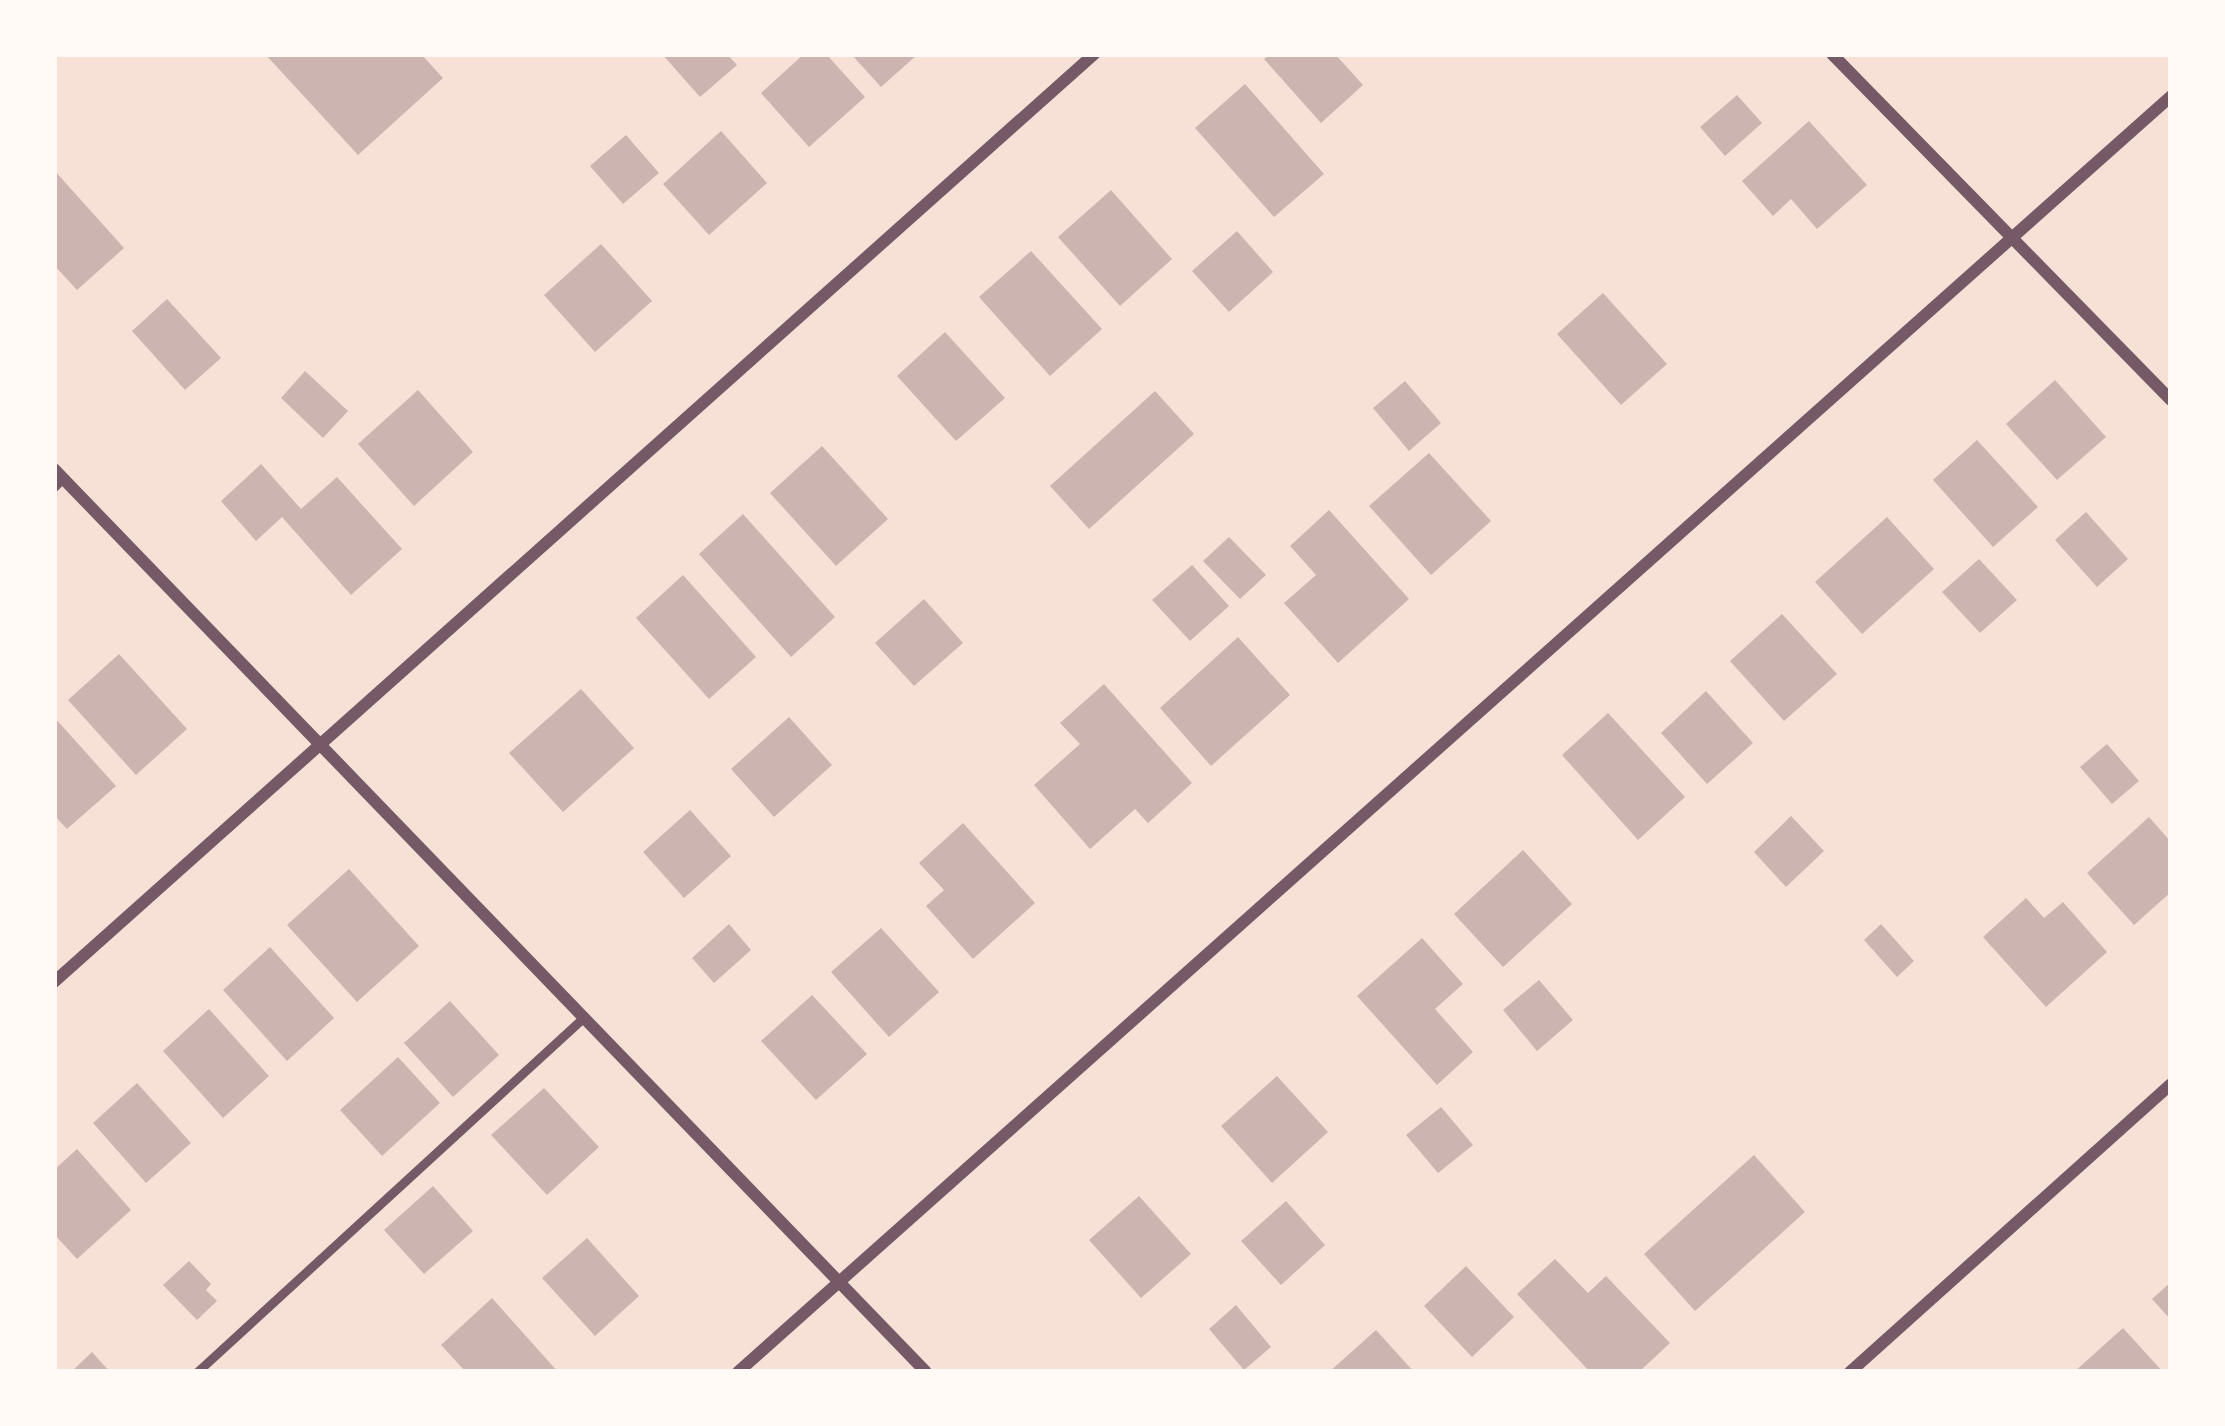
<!DOCTYPE html>
<html>
<head>
<meta charset="utf-8">
<style>
	body { margin:0 }
	#map { position:relative; width:2225px; height:1426px; overflow:hidden; background:#f7e1d7; font-family:"Fira Sans",sans-serif }
	div>[style] { position:absolute }
	.building>* { inset:0; background:#ccb4b1 }
	.service>* { height:9px; margin:-4.5px; padding:0 4.5px; transform-origin:4.5px; border-radius:4.5px; background:#755966 }
	.minor>* { height:12px; margin:-6px; padding:0 6px; transform-origin:6px; border-radius:6px; background:#755966 }
	span { translate:-50% -50%; white-space:nowrap; text-align:center; line-height:1.15; -webkit-text-stroke:12px #fffaf5; paint-order:stroke }
	.frame { position:absolute; inset:0; border:57px solid #fffaf5; pointer-events:none }
</style>
</head>
<body>
<div id="map">
	<div class="building">
		<div style="clip-path:polygon(265px 54px,421px 54px,443px 78px,358px 155px)"></div>
		<div style="clip-path:polygon(662px 54px,727px 54px,737px 65px,700px 97px)"></div>
		<div style="clip-path:polygon(804px 54px,826px 54px,865px 97px,809px 147px,761px 93px)"></div>
		<div style="clip-path:polygon(851px 54px,918px 54px,881px 87px)"></div>
		<div style="clip-path:polygon(1270px 54px,1335px 54px,1363px 85px,1321px 123px,1264px 59px)"></div>
		<div style="clip-path:polygon(1245px 84px,1324px 174px,1274px 217px,1195px 128px)"></div>
		<div style="clip-path:polygon(1737px 95px,1762px 123px,1725px 156px,1700px 127px)"></div>
		<div style="clip-path:polygon(1809px 121px,1867px 185px,1817px 229px,1791px 199px,1773px 216px,1742px 181px)"></div>
		<div style="clip-path:polygon(721px 131px,767px 183px,709px 235px,663px 184px)"></div>
		<div style="clip-path:polygon(626px 135px,659px 173px,623px 204px,590px 166px)"></div>
		<div style="clip-path:polygon(54px 170px,124px 248px,77px 290px,54px 265px)"></div>
		<div style="clip-path:polygon(1111px 190px,1172px 259px,1120px 306px,1058px 237px)"></div>
		<div style="clip-path:polygon(1237px 231px,1273px 272px,1229px 312px,1192px 271px)"></div>
		<div style="clip-path:polygon(601px 244px,652px 301px,595px 352px,544px 295px)"></div>
		<div style="clip-path:polygon(1031px 251px,1102px 329px,1050px 376px,979px 297px)"></div>
		<div style="clip-path:polygon(1603px 293px,1667px 364px,1621px 405px,1557px 334px)"></div>
		<div style="clip-path:polygon(167px 299px,221px 358px,185px 390px,132px 331px)"></div>
		<div style="clip-path:polygon(945px 332px,1005px 398px,956px 441px,897px 376px)"></div>
		<div style="clip-path:polygon(305px 371px,348px 411px,323px 438px,281px 398px)"></div>
		<div style="clip-path:polygon(2055px 380px,2106px 437px,2057px 480px,2006px 424px)"></div>
		<div style="clip-path:polygon(1405px 381px,1441px 423px,1409px 451px,1373px 408px)"></div>
		<div style="clip-path:polygon(418px 390px,473px 452px,414px 506px,358px 444px)"></div>
		<div style="clip-path:polygon(1155px 391px,1194px 434px,1089px 529px,1050px 486px)"></div>
		<div style="clip-path:polygon(1977px 440px,2038px 507px,1993px 547px,1933px 480px)"></div>
		<div style="clip-path:polygon(822px 446px,888px 519px,836px 566px,770px 493px)"></div>
		<div style="clip-path:polygon(1429px 453px,1491px 521px,1431px 575px,1369px 506px)"></div>
		<div style="clip-path:polygon(261px 464px,301px 509px,337px 477px,402px 549px,351px 595px,282px 517px,256px 541px,221px 501px)"></div>
		<div style="clip-path:polygon(1329px 510px,1409px 599px,1338px 663px,1284px 603px,1316px 575px,1290px 546px)"></div>
		<div style="clip-path:polygon(2086px 512px,2128px 559px,2097px 587px,2055px 540px)"></div>
		<div style="clip-path:polygon(743px 514px,835px 617px,791px 657px,699px 554px)"></div>
		<div style="clip-path:polygon(1887px 517px,1934px 569px,1862px 634px,1815px 582px)"></div>
		<div style="clip-path:polygon(1229px 537px,1266px 575px,1240px 599px,1203px 561px)"></div>
		<div style="clip-path:polygon(1979px 559px,2017px 600px,1980px 633px,1942px 592px)"></div>
		<div style="clip-path:polygon(1192px 565px,1229px 606px,1190px 641px,1152px 600px)"></div>
		<div style="clip-path:polygon(683px 575px,756px 657px,709px 699px,636px 618px)"></div>
		<div style="clip-path:polygon(924px 599px,963px 643px,914px 686px,875px 643px)"></div>
		<div style="clip-path:polygon(1782px 614px,1837px 674px,1784px 721px,1730px 661px)"></div>
		<div style="clip-path:polygon(1238px 637px,1290px 695px,1211px 766px,1160px 708px)"></div>
		<div style="clip-path:polygon(119px 654px,187px 729px,136px 775px,68px 700px)"></div>
		<div style="clip-path:polygon(1104px 684px,1192px 783px,1148px 823px,1135px 809px,1090px 849px,1034px 785px,1080px 744px,1060px 723px)"></div>
		<div style="clip-path:polygon(581px 689px,634px 748px,563px 812px,509px 753px)"></div>
		<div style="clip-path:polygon(1706px 691px,1753px 743px,1707px 784px,1661px 733px)"></div>
		<div style="clip-path:polygon(1608px 713px,1685px 797px,1638px 840px,1562px 755px)"></div>
		<div style="clip-path:polygon(54px 717px,116px 786px,67px 829px,54px 815px)"></div>
		<div style="clip-path:polygon(789px 717px,832px 765px,774px 817px,731px 769px)"></div>
		<div style="clip-path:polygon(2107px 744px,2139px 781px,2112px 804px,2080px 767px)"></div>
		<div style="clip-path:polygon(690px 810px,731px 856px,684px 898px,643px 852px)"></div>
		<div style="clip-path:polygon(1791px 816px,1824px 851px,1786px 887px,1754px 852px)"></div>
		<div style="clip-path:polygon(2149px 817px,2171px 842px,2171px 892px,2134px 925px,2087px 873px)"></div>
		<div style="clip-path:polygon(963px 823px,1035px 903px,973px 959px,926px 906px,944px 890px,919px 863px)"></div>
		<div style="clip-path:polygon(1523px 850px,1572px 904px,1503px 967px,1454px 914px)"></div>
		<div style="clip-path:polygon(349px 869px,419px 946px,357px 1002px,287px 925px)"></div>
		<div style="clip-path:polygon(2026px 898px,2044px 918px,2063px 902px,2107px 952px,2046px 1007px,1983px 937px)"></div>
		<div style="clip-path:polygon(729px 924px,751px 950px,714px 983px,692px 958px)"></div>
		<div style="clip-path:polygon(1881px 924px,1914px 961px,1897px 977px,1864px 940px)"></div>
		<div style="clip-path:polygon(881px 928px,939px 992px,889px 1037px,831px 972px)"></div>
		<div style="clip-path:polygon(1422px 938px,1463px 984px,1435px 1009px,1473px 1052px,1437px 1085px,1357px 996px)"></div>
		<div style="clip-path:polygon(270px 947px,334px 1018px,287px 1061px,223px 990px)"></div>
		<div style="clip-path:polygon(1539px 980px,1573px 1020px,1537px 1051px,1503px 1010px)"></div>
		<div style="clip-path:polygon(812px 995px,867px 1054px,816px 1100px,761px 1041px)"></div>
		<div style="clip-path:polygon(450px 1001px,499px 1055px,453px 1097px,404px 1043px)"></div>
		<div style="clip-path:polygon(209px 1009px,269px 1076px,223px 1118px,163px 1051px)"></div>
		<div style="clip-path:polygon(398px 1057px,440px 1103px,382px 1156px,340px 1110px)"></div>
		<div style="clip-path:polygon(1277px 1076px,1328px 1132px,1272px 1183px,1221px 1126px)"></div>
		<div style="clip-path:polygon(137px 1083px,191px 1143px,146px 1183px,93px 1123px)"></div>
		<div style="clip-path:polygon(544px 1088px,599px 1147px,547px 1195px,491px 1135px)"></div>
		<div style="clip-path:polygon(1441px 1107px,1473px 1145px,1438px 1173px,1406px 1135px)"></div>
		<div style="clip-path:polygon(77px 1149px,131px 1210px,77px 1259px,54px 1234px,54px 1170px)"></div>
		<div style="clip-path:polygon(1754px 1155px,1805px 1212px,1695px 1311px,1644px 1254px)"></div>
		<div style="clip-path:polygon(433px 1186px,473px 1231px,424px 1274px,384px 1230px)"></div>
		<div style="clip-path:polygon(1139px 1196px,1191px 1254px,1141px 1298px,1089px 1240px)"></div>
		<div style="clip-path:polygon(1286px 1201px,1325px 1245px,1281px 1285px,1241px 1241px)"></div>
		<div style="clip-path:polygon(587px 1238px,639px 1296px,595px 1336px,542px 1278px)"></div>
		<div style="clip-path:polygon(1555px 1259px,1588px 1293px,1606px 1276px,1670px 1343px,1639px 1372px,1590px 1372px,1517px 1294px)"></div>
		<div style="clip-path:polygon(189px 1261px,211px 1284px,206px 1290px,217px 1301px,197px 1320px,163px 1285px)"></div>
		<div style="clip-path:polygon(1466px 1266px,1514px 1317px,1472px 1357px,1424px 1306px)"></div>
		<div style="clip-path:polygon(2171px 1282px,2171px 1320px,2152px 1299px)"></div>
		<div style="clip-path:polygon(492px 1298px,558px 1372px,466px 1372px,441px 1345px)"></div>
		<div style="clip-path:polygon(1236px 1305px,1271px 1347px,1244px 1370px,1209px 1329px)"></div>
		<div style="clip-path:polygon(2123px 1328px,2163px 1372px,2074px 1372px)"></div>
		<div style="clip-path:polygon(1376px 1330px,1414px 1372px,1329px 1372px)"></div>
		<div style="clip-path:polygon(92px 1352px,110px 1372px,71px 1372px)"></div>
	</div>
	<div class="service">
		<div style="left:54px;top:487px;width:13px;rotate:-45deg"></div>
		<div style="left:197px;top:1372px;width:525px;rotate:-42.53deg"></div>
	</div>
	<div class="minor">
		<div style="left:1832px;top:54px;width:484px;rotate:45.6deg"></div>
		<div style="left:54px;top:469px;width:1255px;rotate:46deg"></div>
		<div style="left:54px;top:982px;width:1394px;rotate:-41.74deg"></div>
		<div style="left:738px;top:1372px;width:1919px;rotate:-41.68deg"></div>
		<div style="left:1850px;top:1372px;width:431px;rotate:-41.9deg"></div>
	</div>
	<div class="frame"></div>
</div>
</body>
</html>
